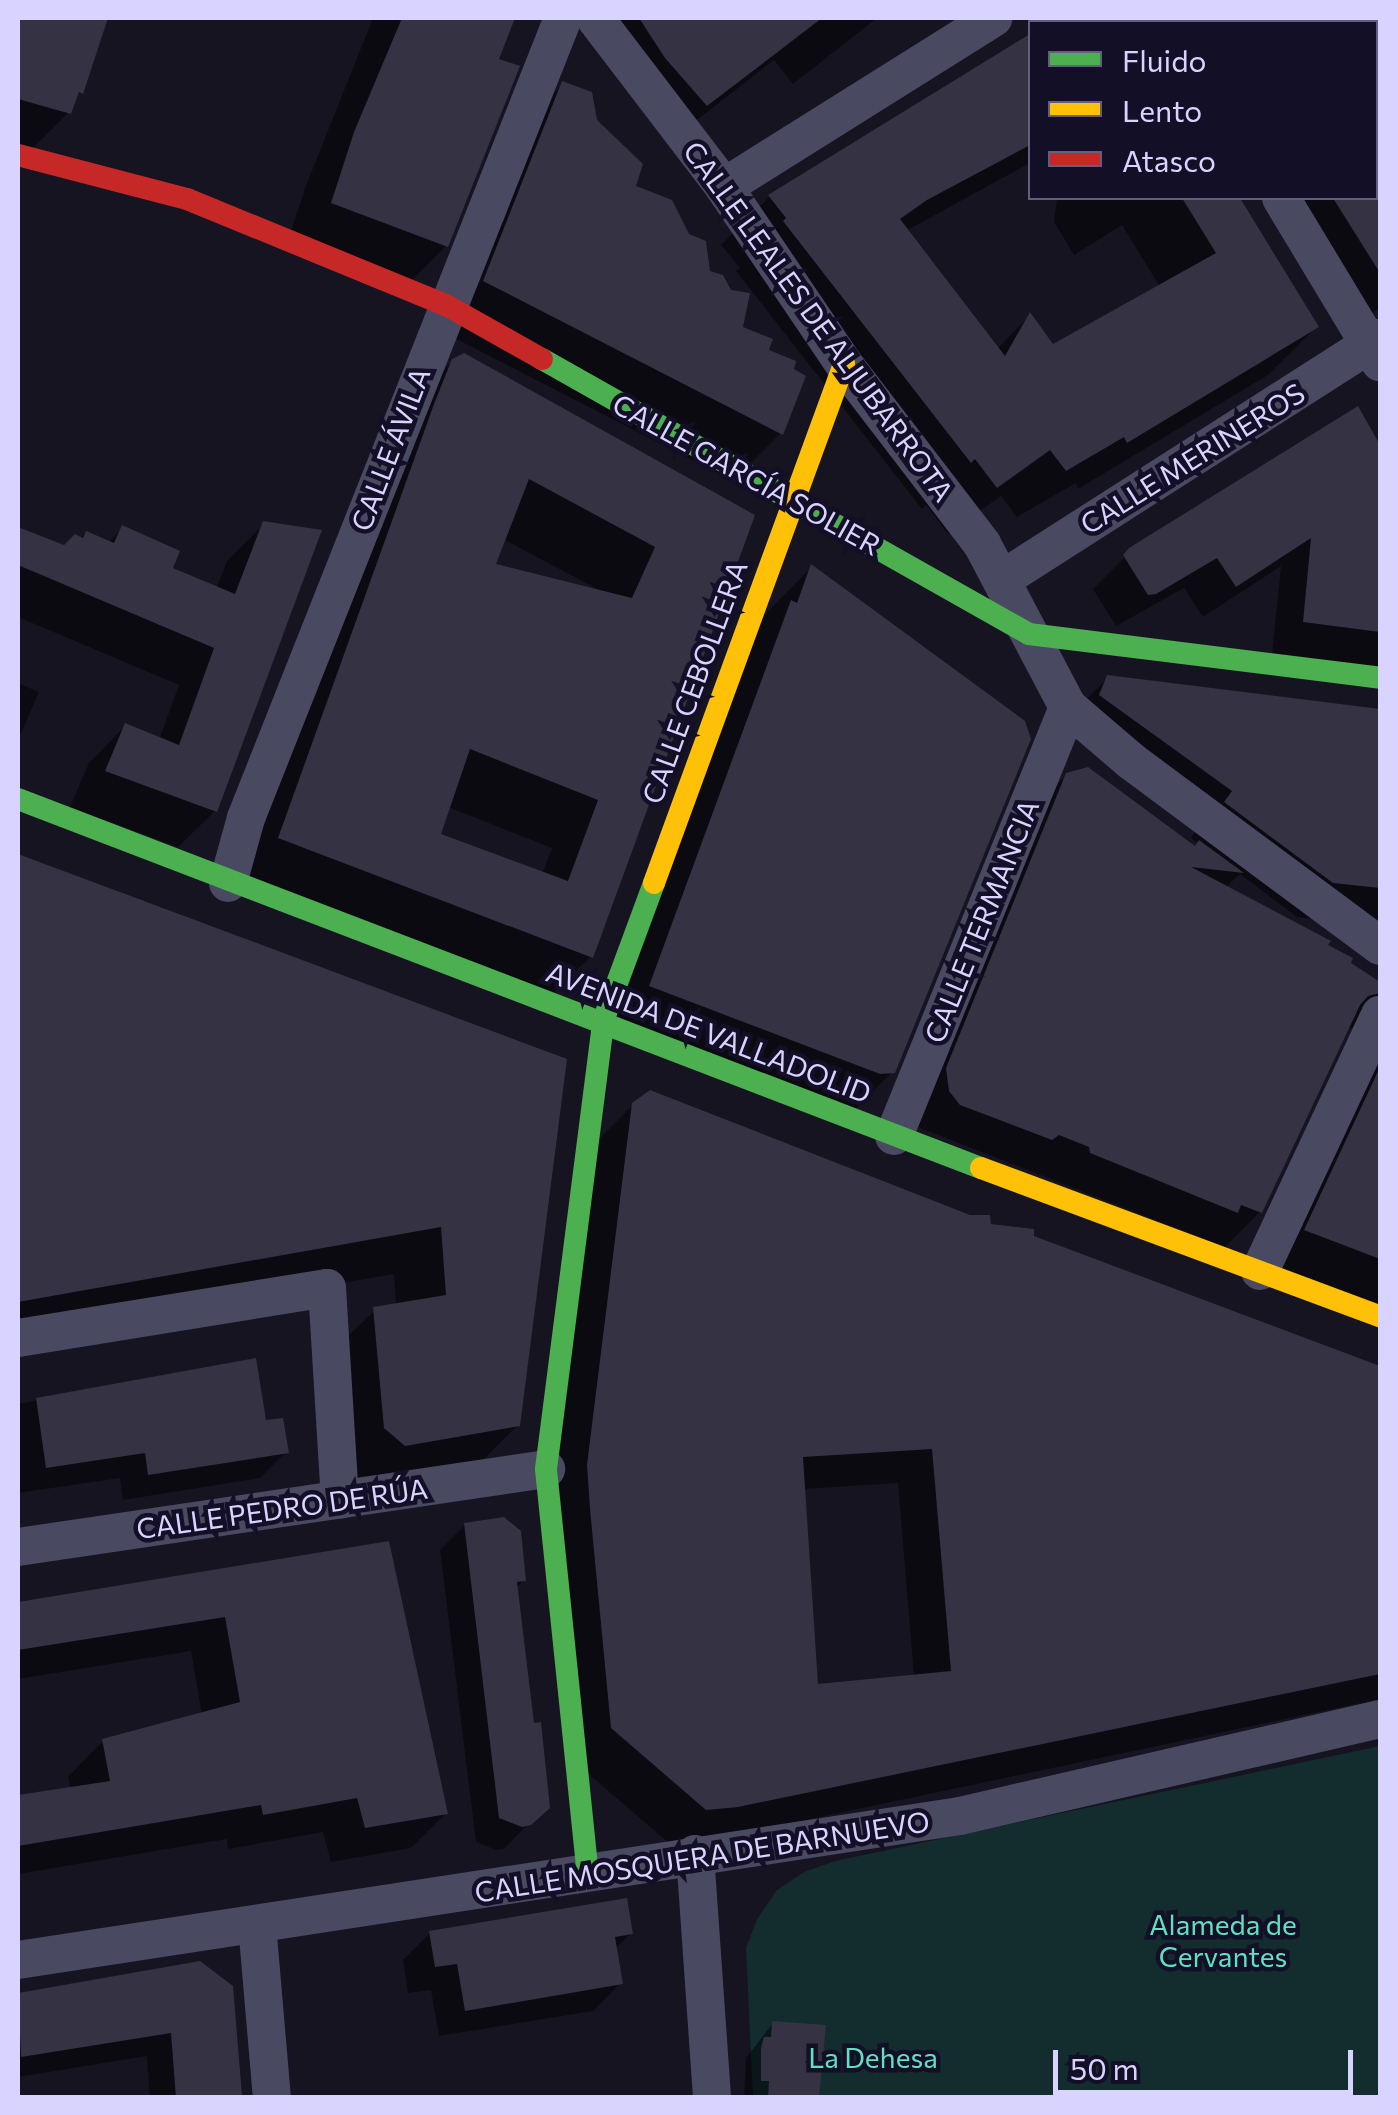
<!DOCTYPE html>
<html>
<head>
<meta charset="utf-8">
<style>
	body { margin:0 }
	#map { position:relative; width:1398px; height:2115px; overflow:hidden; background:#161421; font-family:Commissioner,sans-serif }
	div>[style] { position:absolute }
	.green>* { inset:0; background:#132c2d }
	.shadow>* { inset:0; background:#0007 }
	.building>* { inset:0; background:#343243 }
	.street>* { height:38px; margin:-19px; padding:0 19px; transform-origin:19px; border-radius:19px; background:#4a4962 }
	.fast>* { height:22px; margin:-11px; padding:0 11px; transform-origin:11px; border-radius:11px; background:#4caf50 }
	.slow>* { height:22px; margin:-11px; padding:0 11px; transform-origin:11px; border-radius:11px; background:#ffc107 }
	.jam>* { height:22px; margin:-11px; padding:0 11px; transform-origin:11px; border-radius:11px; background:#c62828 }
	span { translate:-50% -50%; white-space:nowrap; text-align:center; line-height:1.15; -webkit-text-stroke:9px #130f26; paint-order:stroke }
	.street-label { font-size:28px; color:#d9d4ff }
	.park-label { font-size:28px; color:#5fe0c0 }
	.frame { position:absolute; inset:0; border:20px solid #d9d4ff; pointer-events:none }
	.legend { position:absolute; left:1028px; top:20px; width:350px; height:180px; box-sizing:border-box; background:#130f26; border:2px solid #625e7d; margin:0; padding:12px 18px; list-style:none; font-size:30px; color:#d9d4ff }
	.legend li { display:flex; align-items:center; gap:20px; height:50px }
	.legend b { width:50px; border:2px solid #625e7d }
	.scale { position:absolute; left:1053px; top:2050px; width:300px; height:45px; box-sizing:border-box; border:5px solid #d9d4ff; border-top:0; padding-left:12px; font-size:30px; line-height:35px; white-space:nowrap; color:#d9d4ff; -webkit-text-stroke:8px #130f26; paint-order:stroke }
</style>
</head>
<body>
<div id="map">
	<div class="green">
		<div style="clip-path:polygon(1380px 1746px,1380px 2097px,753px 2097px,746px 1948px,757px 1919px,777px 1890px,804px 1872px,835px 1861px)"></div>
	</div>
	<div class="shadow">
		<div style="clip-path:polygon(18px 18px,108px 18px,68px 113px,20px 161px)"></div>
		<div style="clip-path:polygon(373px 18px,512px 18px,496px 61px,446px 246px,398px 294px,284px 251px,307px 183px)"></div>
		<div style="clip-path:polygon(620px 18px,877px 18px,793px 84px,774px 60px,671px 140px,596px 42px)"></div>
		<div style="clip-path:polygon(1070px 18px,1135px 18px,1138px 22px,1060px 22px)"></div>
		<div style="clip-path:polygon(1151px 18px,1326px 18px,1329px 22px,1154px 22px)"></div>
		<div style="clip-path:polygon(1373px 18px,1380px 18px,1380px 308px,1342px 332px,1261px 198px,1376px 198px,1376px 22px,1365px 22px)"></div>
		<div style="clip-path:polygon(1030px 39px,1030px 163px,906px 231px,997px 349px,1030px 315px,1052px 347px,1160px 287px,1122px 225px,1074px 255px,1054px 222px,1057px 198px,1237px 198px,1316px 327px,1268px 375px,1078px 489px,1076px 483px,1017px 517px,1001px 496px,948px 534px,926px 505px,922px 509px,736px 271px,740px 268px,721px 245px,769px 197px,946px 86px)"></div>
		<div style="clip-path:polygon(563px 84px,594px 122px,632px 187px,740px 328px,766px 352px,781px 433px,733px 481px,437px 329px,515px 132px)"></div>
		<div style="clip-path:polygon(evenodd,453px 361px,752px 517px,591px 956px,543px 1004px,232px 886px,404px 410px,453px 361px,503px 539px,599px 590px,492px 566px,503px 539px,453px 361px,448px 807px,552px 848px,542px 874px,438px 836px,448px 807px)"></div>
		<div style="clip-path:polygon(1357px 410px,1380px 450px,1380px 667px,1272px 654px,1281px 566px,1203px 617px,1184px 588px,1116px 626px,1093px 589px,1125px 557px)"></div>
		<div style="clip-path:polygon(264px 524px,215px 811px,178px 847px,70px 807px,89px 763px,125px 726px,159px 740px,179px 685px,18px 617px,18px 529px,64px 548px,86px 534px,108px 543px,122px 528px,170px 569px,216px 589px,227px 561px)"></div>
		<div style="clip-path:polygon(812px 567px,893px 1071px,845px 1120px,603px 1034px,764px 615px)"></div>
		<div style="clip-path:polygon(1108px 678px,1380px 710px,1380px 929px,1297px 917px,1240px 874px,1225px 888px,1325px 946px,1380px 989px,1380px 1305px,1272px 1264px,1353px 1028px,1346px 1028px,1260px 1212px,1225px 1247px,915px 1126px,1032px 810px,1067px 775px,1194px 848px,1199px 844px,1191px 838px,1198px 827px,1072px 713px)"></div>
		<div style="clip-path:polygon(18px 683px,39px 692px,18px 740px)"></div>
		<div style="clip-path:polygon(18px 856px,564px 1061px,518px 1425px,469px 1474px,356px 1493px,326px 1358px,375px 1310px,396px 1306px,394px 1274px,18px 1340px)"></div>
		<div style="clip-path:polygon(evenodd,633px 1105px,1032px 1237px,1380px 1369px,1380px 1699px,701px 1842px,670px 1844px,577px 1764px,552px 1502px,597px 1141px,633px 1105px,898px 1483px,914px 1677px,816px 1687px,803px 1489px,898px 1483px)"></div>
		<div style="clip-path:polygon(254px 1361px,264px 1423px,286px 1452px,260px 1478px,123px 1500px,120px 1478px,18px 1493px,18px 1404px)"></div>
		<div style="clip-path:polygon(465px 1525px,523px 1581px,515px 1589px,544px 1807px,504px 1849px,496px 1850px,476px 1842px,440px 1550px)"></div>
		<div style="clip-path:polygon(387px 1544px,446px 1813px,411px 1848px,331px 1862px,323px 1832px,228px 1849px,227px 1839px,18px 1874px,18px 1798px,71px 1789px,68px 1777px,103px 1741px,202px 1715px,191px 1651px,18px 1679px,18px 1605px)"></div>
		<div style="clip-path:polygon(430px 1933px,630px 1934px,615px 1949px,620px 1984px,593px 2011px,439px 2036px,431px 1990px,408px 1993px,403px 1960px)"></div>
		<div style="clip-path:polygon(200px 1964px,239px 2094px,236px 2098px,150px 2098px,147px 2056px,18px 2077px,18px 1996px)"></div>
		<div style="clip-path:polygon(773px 2023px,817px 2098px,744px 2098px,746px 2058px)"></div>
	</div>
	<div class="building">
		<div style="clip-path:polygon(18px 18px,108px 18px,83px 94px,79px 92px,71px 114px,18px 99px)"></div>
		<div style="clip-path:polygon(402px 18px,515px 18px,499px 59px,520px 66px,448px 247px,331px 203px,354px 132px)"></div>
		<div style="clip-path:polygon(639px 18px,822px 18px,707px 106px,665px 58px)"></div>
		<div style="clip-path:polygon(1030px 34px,1030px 145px,927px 200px,900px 219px,1005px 356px,1030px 312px,1053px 344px,1216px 253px,1182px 198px,1240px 198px,1319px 327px,1127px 443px,1124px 437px,1066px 471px,1050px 450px,997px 488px,975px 459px,971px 463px,783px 221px,786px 218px,768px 195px)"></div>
		<div style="clip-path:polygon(562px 81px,592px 92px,597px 120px,643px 164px,636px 186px,672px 200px,689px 234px,706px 241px,710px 271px,723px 275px,731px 290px,750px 293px,743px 327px,773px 339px,769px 350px,796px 361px,794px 369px,806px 376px,783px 435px,483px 281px)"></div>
		<div style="clip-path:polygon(1333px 198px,1380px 198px,1380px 273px)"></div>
		<div style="clip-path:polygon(evenodd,464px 353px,755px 515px,593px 958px,278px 838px,434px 404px,452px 359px,464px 353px,529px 479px,655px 547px,632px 598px,496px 564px,529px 479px,464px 353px,470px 749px,598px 800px,568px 881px,441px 834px,470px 749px)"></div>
		<div style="clip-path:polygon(1358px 406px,1380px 445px,1380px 632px,1303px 622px,1311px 538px,1236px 587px,1217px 558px,1156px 594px,1148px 595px,1123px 555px,1129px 548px)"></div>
		<div style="clip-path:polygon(263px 521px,322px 530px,217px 812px,105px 771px,125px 723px,179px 745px,214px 648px,18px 565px,18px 527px,64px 545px,75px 534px,83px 538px,86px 531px,114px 543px,122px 525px,180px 551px,173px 568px,235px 594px)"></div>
		<div style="clip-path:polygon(811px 564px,1025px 721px,1031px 739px,895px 1073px,880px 1074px,649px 986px,791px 600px,797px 603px)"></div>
		<div style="clip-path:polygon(1107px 675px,1380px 709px,1380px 888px,1333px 883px,1224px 802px,1232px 791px,1099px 695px)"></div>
		<div style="clip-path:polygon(1088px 767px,1195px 846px,1199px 840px,1244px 873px,1191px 867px,1331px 941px,1328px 945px,1353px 958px,1351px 963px,1380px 982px,1380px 993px,1368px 996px,1360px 1005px,1262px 1213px,1241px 1205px,1238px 1213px,1090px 1153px,1089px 1147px,1059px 1135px,1052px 1140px,960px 1105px,949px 1091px,946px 1068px,1066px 773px)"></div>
		<div style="clip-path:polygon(18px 854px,567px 1059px,520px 1426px,405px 1446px,384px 1428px,373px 1307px,446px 1295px,441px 1227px,18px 1302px)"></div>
		<div style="clip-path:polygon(1380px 1067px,1380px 1259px,1304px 1230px)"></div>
		<div style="clip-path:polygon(evenodd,650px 1090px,970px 1215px,990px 1215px,991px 1224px,1034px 1229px,1034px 1236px,1380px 1366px,1380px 1674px,738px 1807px,706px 1810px,611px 1728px,590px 1509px,587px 1465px,632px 1103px,650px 1090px,932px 1449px,951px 1671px,818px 1684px,803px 1457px,932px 1449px)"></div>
		<div style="clip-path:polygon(256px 1358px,266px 1420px,283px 1418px,289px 1453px,148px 1475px,145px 1453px,46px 1468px,36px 1398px)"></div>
		<div style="clip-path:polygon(504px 1517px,521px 1531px,526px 1581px,517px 1582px,534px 1723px,541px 1722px,550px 1808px,531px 1825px,522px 1827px,499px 1818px,464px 1523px)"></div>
		<div style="clip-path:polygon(389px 1541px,448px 1814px,365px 1828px,357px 1798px,263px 1815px,261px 1805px,18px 1846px,18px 1795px,110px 1781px,102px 1739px,240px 1702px,225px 1617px,18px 1650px,18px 1602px)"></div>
		<div style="clip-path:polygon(627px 1898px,633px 1934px,615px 1937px,623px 1984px,465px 2011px,457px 1964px,435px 1967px,429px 1931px)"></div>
		<div style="clip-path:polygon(200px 1961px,233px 1986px,242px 2095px,176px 2098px,171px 2033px,21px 2057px,18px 1993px)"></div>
		<div style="clip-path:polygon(772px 2021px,826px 2025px,819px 2098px,768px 2098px,769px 2081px,761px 2081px,761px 2048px,764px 2037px,771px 2037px)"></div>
	</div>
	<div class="street">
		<div style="left:595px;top:18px;width:213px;rotate:52.6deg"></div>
		<div style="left:724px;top:187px;width:214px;rotate:55.9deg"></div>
		<div style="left:844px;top:364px;width:227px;rotate:52.5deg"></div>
		<div style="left:982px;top:544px;width:184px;rotate:62.2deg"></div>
		<div style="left:1068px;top:707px;width:83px;rotate:40.6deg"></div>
		<div style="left:1131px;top:761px;width:310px;rotate:36.6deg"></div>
		<div style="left:1174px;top:18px;width:5px;rotate:53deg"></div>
		<div style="left:724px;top:187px;width:318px;rotate:-32.1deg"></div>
		<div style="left:1281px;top:198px;width:192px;rotate:58.9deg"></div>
		<div style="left:1004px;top:578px;width:446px;rotate:-32.6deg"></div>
		<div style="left:228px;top:883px;width:67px;rotate:-74.5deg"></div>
		<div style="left:246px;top:818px;width:861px;rotate:-68.38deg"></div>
		<div style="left:894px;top:1136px;width:463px;rotate:-67.9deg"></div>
		<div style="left:1260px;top:1271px;width:283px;rotate:-64.9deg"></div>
		<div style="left:18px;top:1338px;width:313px;rotate:-9.2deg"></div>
		<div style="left:327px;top:1288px;width:212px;rotate:86.5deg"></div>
		<div style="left:18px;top:1547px;width:534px;rotate:-8.4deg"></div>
		<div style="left:695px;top:1854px;width:245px;rotate:86deg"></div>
		<div style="left:257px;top:1924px;width:175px;rotate:85.1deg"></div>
		<div style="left:18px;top:1960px;width:953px;rotate:-8.69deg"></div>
		<div style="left:960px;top:1816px;width:431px;rotate:-13deg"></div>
	</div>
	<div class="fast">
		<div style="left:542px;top:359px;width:559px;rotate:29.45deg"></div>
		<div style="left:1029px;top:634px;width:354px;rotate:7.1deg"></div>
		<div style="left:18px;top:799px;width:1031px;rotate:20.97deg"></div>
		<div style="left:588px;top:1876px;width:409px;rotate:-95.9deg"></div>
		<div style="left:546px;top:1469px;width:452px;rotate:-82.7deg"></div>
		<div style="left:603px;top:1021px;width:147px;rotate:-69.7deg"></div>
	</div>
	<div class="slow">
		<div style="left:654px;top:883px;width:553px;rotate:-69.89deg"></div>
		<div style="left:981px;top:1168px;width:426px;rotate:20.4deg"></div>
	</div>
	<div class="jam">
		<div style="left:18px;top:155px;width:175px;rotate:14.6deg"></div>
		<div style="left:187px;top:199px;width:280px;rotate:22.3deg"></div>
		<div style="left:446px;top:305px;width:110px;rotate:29.4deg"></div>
	</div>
	<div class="street-label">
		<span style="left:819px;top:321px;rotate:54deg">CALLE LEALES DE ALJUBARROTA</span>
		<span style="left:390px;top:449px;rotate:-69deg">CALLE ÁVILA</span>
		<span style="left:1192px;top:458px;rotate:-32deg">CALLE MERINEROS</span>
		<span style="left:747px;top:474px;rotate:29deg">CALLE GARCÍA SOLIER</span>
		<span style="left:694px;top:682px;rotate:-70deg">CALLE CEBOLLERA</span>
		<span style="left:981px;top:921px;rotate:-68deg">CALLE TERMANCIA</span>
		<span style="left:709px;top:1032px;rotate:21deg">AVENIDA DE VALLADOLID</span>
		<span style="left:282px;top:1508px;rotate:-8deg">CALLE PEDRO DE RÚA</span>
		<span style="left:702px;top:1856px;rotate:-9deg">CALLE MOSQUERA DE BARNUEVO</span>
	</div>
	<div class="park-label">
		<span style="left:1223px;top:1940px">Alameda de<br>Cervantes</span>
		<span style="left:873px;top:2057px">La Dehesa</span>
	</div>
	<div class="frame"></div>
	<ul class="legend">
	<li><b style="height:12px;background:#4caf50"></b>Fluido</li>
	<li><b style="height:12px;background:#ffc107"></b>Lento</li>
	<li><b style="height:12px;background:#c62828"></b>Atasco</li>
	</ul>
	<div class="scale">50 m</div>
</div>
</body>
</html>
